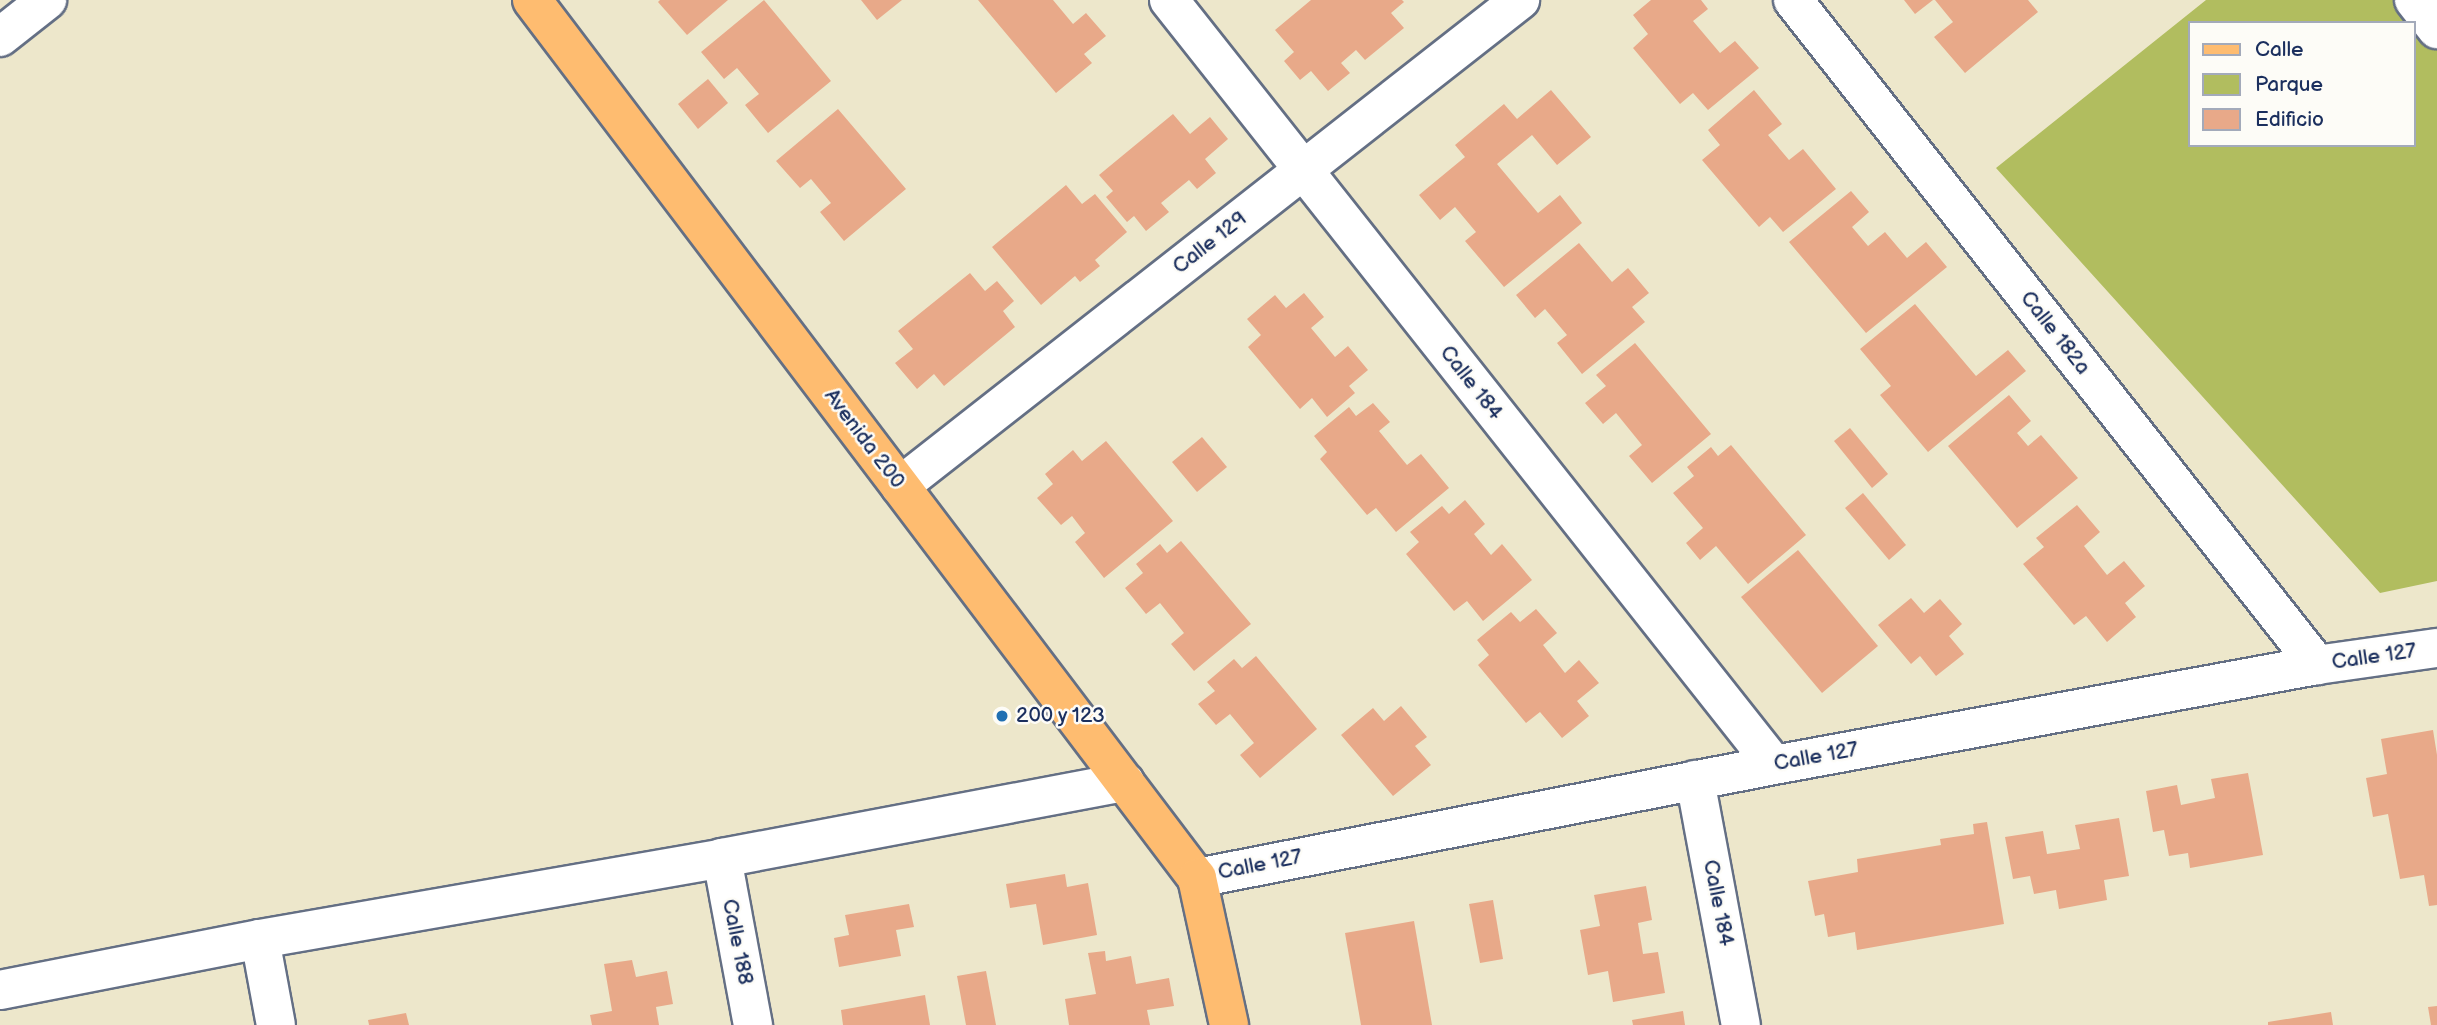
<!DOCTYPE html>
<html>
<head>
<meta charset="utf-8">
<style>
	body { margin:0 }
	#map { position:relative; width:2437px; height:1025px; overflow:hidden; background:#ede7cb; font-family:"Balsamiq Sans",sans-serif }
	div>[style] { position:absolute }
	.green>* { inset:0; background:#b1bd5f }
	.building>* { inset:0; background:#e8a989 }
	.roads { filter:drop-shadow(2px 0 #646f84) drop-shadow(-2px 0 #646f84) drop-shadow(0 2px #646f84) drop-shadow(0 -2px #646f84) }
	.minor>* { height:38px; margin:-19px; padding:0 19px; transform-origin:19px; border-radius:19px; background:#fff }
	.major>* { height:38px; margin:-19px; padding:0 19px; transform-origin:19px; border-radius:19px; background:#febc70 }
	.dots>* { width:19px; height:19px; translate:-50% -50%; box-sizing:border-box; border:4px solid #fdfcf7; border-radius:50% }
	span { translate:-50% -50%; white-space:nowrap; text-align:center; line-height:1.15; -webkit-text-stroke:5px #fdfcf7; paint-order:stroke }
	.street-label { font-size:21px; color:#1b2f5e }
	.poi-label { font-size:21px; color:#1b2f5e }
	.left { translate:0 -50%; text-align:left }
	.legend { position:absolute; left:2188px; top:21px; width:228px; height:126px; box-sizing:border-box; background:#fdfcf7; border:2px solid #a3aaba; margin:0; padding:9px 12px; list-style:none; font-size:21px; color:#1b2f5e }
	.legend li { display:flex; align-items:center; gap:14px; height:35px }
	.legend b { width:35px; border:2px solid #a3aaba }
</style>
</head>
<body>
<div id="map">
	<div class="green">
		<div style="clip-path:polygon(evenodd,2206px 0,2437px 0,2437px 581px,2380px 593px,1996px 168px,2206px 0,2190px 23px,2414px 23px,2414px 145px,2190px 145px,2190px 23px)"></div>
	</div>
	<div class="building">
		<div style="clip-path:polygon(660px 0,728px 0,687px 35px,658px 2px)"></div>
		<div style="clip-path:polygon(764px 0,831px 81px,768px 133px,745px 105px,759px 94px,737px 68px,724px 79px,701px 52px)"></div>
		<div style="clip-path:polygon(861px 0,902px 0,877px 20px)"></div>
		<div style="clip-path:polygon(978px 0,1053px 0,1073px 24px,1086px 13px,1106px 36px,1084px 54px,1092px 63px,1056px 93px)"></div>
		<div style="clip-path:polygon(1311px 0,1402px 0,1404px 2px,1391px 13px,1404px 28px,1365px 60px,1356px 50px,1341px 63px,1350px 73px,1328px 91px,1311px 71px,1300px 80px,1284px 61px,1294px 52px,1275px 30px)"></div>
		<div style="clip-path:polygon(1651px 0,1701px 0,1708px 9px,1693px 21px,1720px 53px,1735px 41px,1759px 68px,1708px 110px,1693px 93px,1680px 104px,1633px 48px,1648px 34px,1633px 15px)"></div>
		<div style="clip-path:polygon(1904px 0,1933px 0,1915px 14px)"></div>
		<div style="clip-path:polygon(1935px 0,2028px 0,2038px 12px,1965px 73px,1934px 37px,1953px 22px)"></div>
		<div style="clip-path:polygon(708px 79px,728px 103px,698px 129px,678px 104px)"></div>
		<div style="clip-path:polygon(1551px 90px,1591px 137px,1557px 165px,1532px 135px,1497px 164px,1538px 213px,1560px 195px,1582px 223px,1504px 287px,1465px 241px,1476px 232px,1455px 207px,1440px 220px,1419px 195px,1465px 157px,1455px 145px,1504px 104px,1517px 119px)"></div>
		<div style="clip-path:polygon(1754px 90px,1782px 124px,1768px 135px,1789px 160px,1803px 149px,1836px 189px,1783px 232px,1770px 217px,1759px 227px,1702px 160px,1720px 145px,1708px 130px)"></div>
		<div style="clip-path:polygon(838px 109px,906px 189px,844px 241px,820px 212px,831px 203px,811px 179px,800px 188px,776px 161px)"></div>
		<div style="clip-path:polygon(1173px 114px,1190px 134px,1210px 117px,1228px 139px,1205px 159px,1216px 173px,1197px 189px,1189px 180px,1161px 203px,1169px 212px,1146px 231px,1134px 216px,1127px 222px,1106px 197px,1113px 191px,1099px 175px)"></div>
		<div style="clip-path:polygon(1066px 185px,1082px 204px,1095px 194px,1127px 232px,1095px 260px,1100px 266px,1080px 282px,1075px 276px,1041px 305px,992px 247px)"></div>
		<div style="clip-path:polygon(1851px 191px,1869px 212px,1852px 227px,1868px 246px,1885px 232px,1907px 258px,1926px 242px,1947px 267px,1866px 333px,1789px 242px)"></div>
		<div style="clip-path:polygon(1579px 243px,1612px 282px,1628px 268px,1649px 293px,1632px 307px,1645px 322px,1582px 374px,1557px 343px,1567px 335px,1545px 309px,1535px 318px,1516px 295px)"></div>
		<div style="clip-path:polygon(970px 273px,985px 291px,997px 281px,1014px 301px,1003px 311px,1015px 327px,944px 386px,934px 374px,917px 389px,895px 363px,913px 349px,898px 331px)"></div>
		<div style="clip-path:polygon(1304px 293px,1324px 317px,1311px 328px,1335px 357px,1348px 346px,1368px 370px,1349px 386px,1355px 393px,1327px 417px,1312px 398px,1300px 409px,1248px 347px,1261px 335px,1247px 319px,1275px 295px,1286px 308px)"></div>
		<div style="clip-path:polygon(1915px 304px,1976px 376px,2008px 350px,2026px 371px,1928px 452px,1880px 395px,1891px 386px,1860px 349px)"></div>
		<div style="clip-path:polygon(1635px 343px,1711px 434px,1652px 483px,1629px 456px,1642px 445px,1616px 413px,1603px 424px,1585px 403px,1606px 386px,1596px 375px)"></div>
		<div style="clip-path:polygon(2009px 395px,2031px 421px,2017px 433px,2028px 446px,2041px 435px,2078px 478px,2017px 528px,1948px 446px)"></div>
		<div style="clip-path:polygon(1373px 403px,1390px 422px,1379px 431px,1407px 465px,1421px 454px,1449px 488px,1396px 532px,1376px 508px,1367px 515px,1320px 459px,1327px 452px,1314px 436px,1349px 407px,1356px 416px)"></div>
		<div style="clip-path:polygon(1850px 428px,1888px 474px,1872px 488px,1834px 441px)"></div>
		<div style="clip-path:polygon(1202px 437px,1227px 467px,1197px 492px,1172px 462px)"></div>
		<div style="clip-path:polygon(1106px 441px,1173px 521px,1104px 578px,1075px 542px,1085px 533px,1072px 516px,1061px 525px,1037px 498px,1053px 484px,1045px 474px,1073px 450px,1082px 461px)"></div>
		<div style="clip-path:polygon(1731px 445px,1806px 535px,1748px 584px,1716px 546px,1700px 560px,1686px 543px,1703px 528px,1673px 493px,1694px 476px,1687px 467px,1711px 447px,1718px 456px)"></div>
		<div style="clip-path:polygon(1863px 493px,1906px 545px,1889px 560px,1845px 508px)"></div>
		<div style="clip-path:polygon(1465px 500px,1485px 524px,1474px 534px,1491px 555px,1502px 544px,1532px 580px,1483px 621px,1467px 601px,1454px 611px,1406px 554px,1419px 542px,1410px 532px,1442px 506px,1449px 514px)"></div>
		<div style="clip-path:polygon(2077px 505px,2100px 532px,2084px 546px,2107px 575px,2124px 561px,2145px 586px,2125px 603px,2136px 617px,2107px 642px,2086px 616px,2074px 625px,2023px 564px,2044px 547px,2036px 538px)"></div>
		<div style="clip-path:polygon(1181px 541px,1251px 624px,1194px 671px,1171px 644px,1184px 633px,1160px 603px,1146px 614px,1125px 588px,1143px 573px,1136px 564px,1160px 544px,1167px 553px)"></div>
		<div style="clip-path:polygon(1798px 550px,1878px 646px,1822px 693px,1741px 597px)"></div>
		<div style="clip-path:polygon(1911px 598px,1924px 613px,1940px 599px,1962px 624px,1949px 636px,1964px 654px,1936px 676px,1920px 656px,1911px 664px,1878px 625px)"></div>
		<div style="clip-path:polygon(1536px 609px,1557px 633px,1543px 645px,1565px 673px,1579px 660px,1599px 683px,1577px 701px,1589px 716px,1562px 738px,1540px 712px,1526px 723px,1478px 665px,1489px 655px,1477px 640px,1511px 612px,1520px 622px)"></div>
		<div style="clip-path:polygon(1256px 656px,1317px 729px,1260px 778px,1240px 755px,1254px 743px,1230px 714px,1216px 725px,1198px 704px,1215px 691px,1207px 682px,1234px 659px,1242px 668px)"></div>
		<div style="clip-path:polygon(1401px 706px,1427px 737px,1415px 746px,1431px 765px,1393px 796px,1341px 735px,1373px 708px,1384px 721px)"></div>
		<div style="clip-path:polygon(2433px 730px,2437px 755px,2437px 905px,2429px 906px,2424px 875px,2400px 879px,2388px 814px,2373px 817px,2366px 778px,2387px 774px,2381px 739px)"></div>
		<div style="clip-path:polygon(2248px 773px,2263px 855px,2190px 868px,2188px 853px,2169px 856px,2164px 830px,2153px 832px,2146px 791px,2177px 785px,2181px 805px,2215px 798px,2211px 779px)"></div>
		<div style="clip-path:polygon(2119px 818px,2129px 876px,2104px 880px,2107px 900px,2059px 909px,2056px 890px,2034px 894px,2030px 876px,2013px 879px,2005px 837px,2043px 831px,2047px 854px,2080px 849px,2075px 825px)"></div>
		<div style="clip-path:polygon(1987px 822px,2004px 924px,1857px 950px,1855px 932px,1828px 937px,1824px 914px,1815px 916px,1808px 881px,1858px 872px,1857px 859px,1941px 845px,1940px 839px,1974px 834px,1973px 824px)"></div>
		<div style="clip-path:polygon(1065px 874px,1067px 887px,1088px 883px,1097px 935px,1043px 945px,1036px 904px,1010px 908px,1006px 884px)"></div>
		<div style="clip-path:polygon(1646px 886px,1652px 920px,1638px 923px,1643px 954px,1658px 952px,1665px 993px,1613px 1002px,1608px 971px,1588px 975px,1580px 930px,1600px 926px,1594px 895px)"></div>
		<div style="clip-path:polygon(1493px 900px,1503px 959px,1480px 963px,1469px 904px)"></div>
		<div style="clip-path:polygon(909px 904px,914px 927px,896px 930px,901px 956px,839px 967px,834px 938px,849px 935px,845px 915px)"></div>
		<div style="clip-path:polygon(1414px 921px,1432px 1025px,1361px 1025px,1345px 933px)"></div>
		<div style="clip-path:polygon(1105px 951px,1106px 961px,1131px 956px,1136px 984px,1169px 978px,1174px 1006px,1147px 1010px,1150px 1025px,1069px 1025px,1065px 999px,1096px 994px,1088px 953px)"></div>
		<div style="clip-path:polygon(632px 960px,636px 977px,667px 971px,673px 1004px,656px 1007px,659px 1025px,592px 1025px,590px 1015px,612px 1011px,604px 964px)"></div>
		<div style="clip-path:polygon(986px 971px,996px 1025px,966px 1025px,957px 976px)"></div>
		<div style="clip-path:polygon(925px 995px,930px 1025px,843px 1025px,841px 1010px)"></div>
		<div style="clip-path:polygon(2437px 1006px,2437px 1025px,2431px 1025px,2428px 1007px)"></div>
		<div style="clip-path:polygon(1683px 1011px,1685px 1025px,1633px 1025px,1632px 1020px)"></div>
		<div style="clip-path:polygon(2331px 1012px,2333px 1025px,2268px 1025px,2268px 1022px)"></div>
		<div style="clip-path:polygon(406px 1013px,409px 1025px,369px 1025px,368px 1020px)"></div>
	</div>
	<div class="roads">
		<div class="minor">
			<div style="left:1169px;top:0;width:975px;rotate:51.66deg"></div>
			<div style="left:1793px;top:0;width:847px;rotate:51.76deg"></div>
			<div style="left:2414px;top:0;width:37px;rotate:52deg"></div>
			<div style="left:0;top:37px;width:60px;rotate:-38.2deg"></div>
			<div style="left:900px;top:486px;width:788px;rotate:-38.09deg"></div>
			<div style="left:1695px;top:780px;width:249px;rotate:79.4deg"></div>
			<div style="left:722px;top:858px;width:170px;rotate:79.5deg"></div>
			<div style="left:1197px;top:878px;width:588px;rotate:-11.08deg"></div>
			<div style="left:1774px;top:765px;width:552px;rotate:-10.43deg"></div>
			<div style="left:2317px;top:665px;width:121px;rotate:-8.1deg"></div>
			<div style="left:260px;top:939px;width:87px;rotate:79.5deg"></div>
			<div style="left:0;top:990px;width:265px;rotate:-11.1deg"></div>
			<div style="left:260px;top:939px;width:469px;rotate:-9.9deg"></div>
			<div style="left:722px;top:858px;width:410px;rotate:-10.7deg"></div>
		</div>
		<div class="major">
			<div style="left:532px;top:0;width:1101px;rotate:52.86deg"></div>
			<div style="left:1197px;top:878px;width:150px;rotate:77.7deg"></div>
		</div>
	</div>
	<div class="dots">
		<div style="left:1002px;top:716px;background:#1f6fb2"></div>
	</div>
	<div class="street-label">
		<span style="left:1210px;top:243px;rotate:-38deg">Calle 129</span>
		<span style="left:2055px;top:333px;rotate:52deg">Calle 182a</span>
		<span style="left:1471px;top:383px;rotate:52deg">Calle 184</span>
		<span style="left:864px;top:439px;rotate:53deg">Avenida 200</span>
		<span style="left:2374px;top:657px;rotate:-8deg">Calle 127</span>
		<span style="left:1816px;top:757px;rotate:-10deg">Calle 127</span>
		<span style="left:1260px;top:865px;rotate:-11deg">Calle 127</span>
		<span style="left:1718px;top:903px;rotate:79deg">Calle 184</span>
		<span style="left:737px;top:942px;rotate:79deg">Calle 188</span>
	</div>
	<div class="poi-label">
		<span class="left" style="left:1016px;top:716px">200 y 123</span>
	</div>
	<ul class="legend">
	<li><b style="height:9px;background:#febc70"></b>Calle</li>
	<li><b style="height:19px;background:#b1bd5f"></b>Parque</li>
	<li><b style="height:19px;background:#e8a989"></b>Edificio</li>
	</ul>
</div>
</body>
</html>
